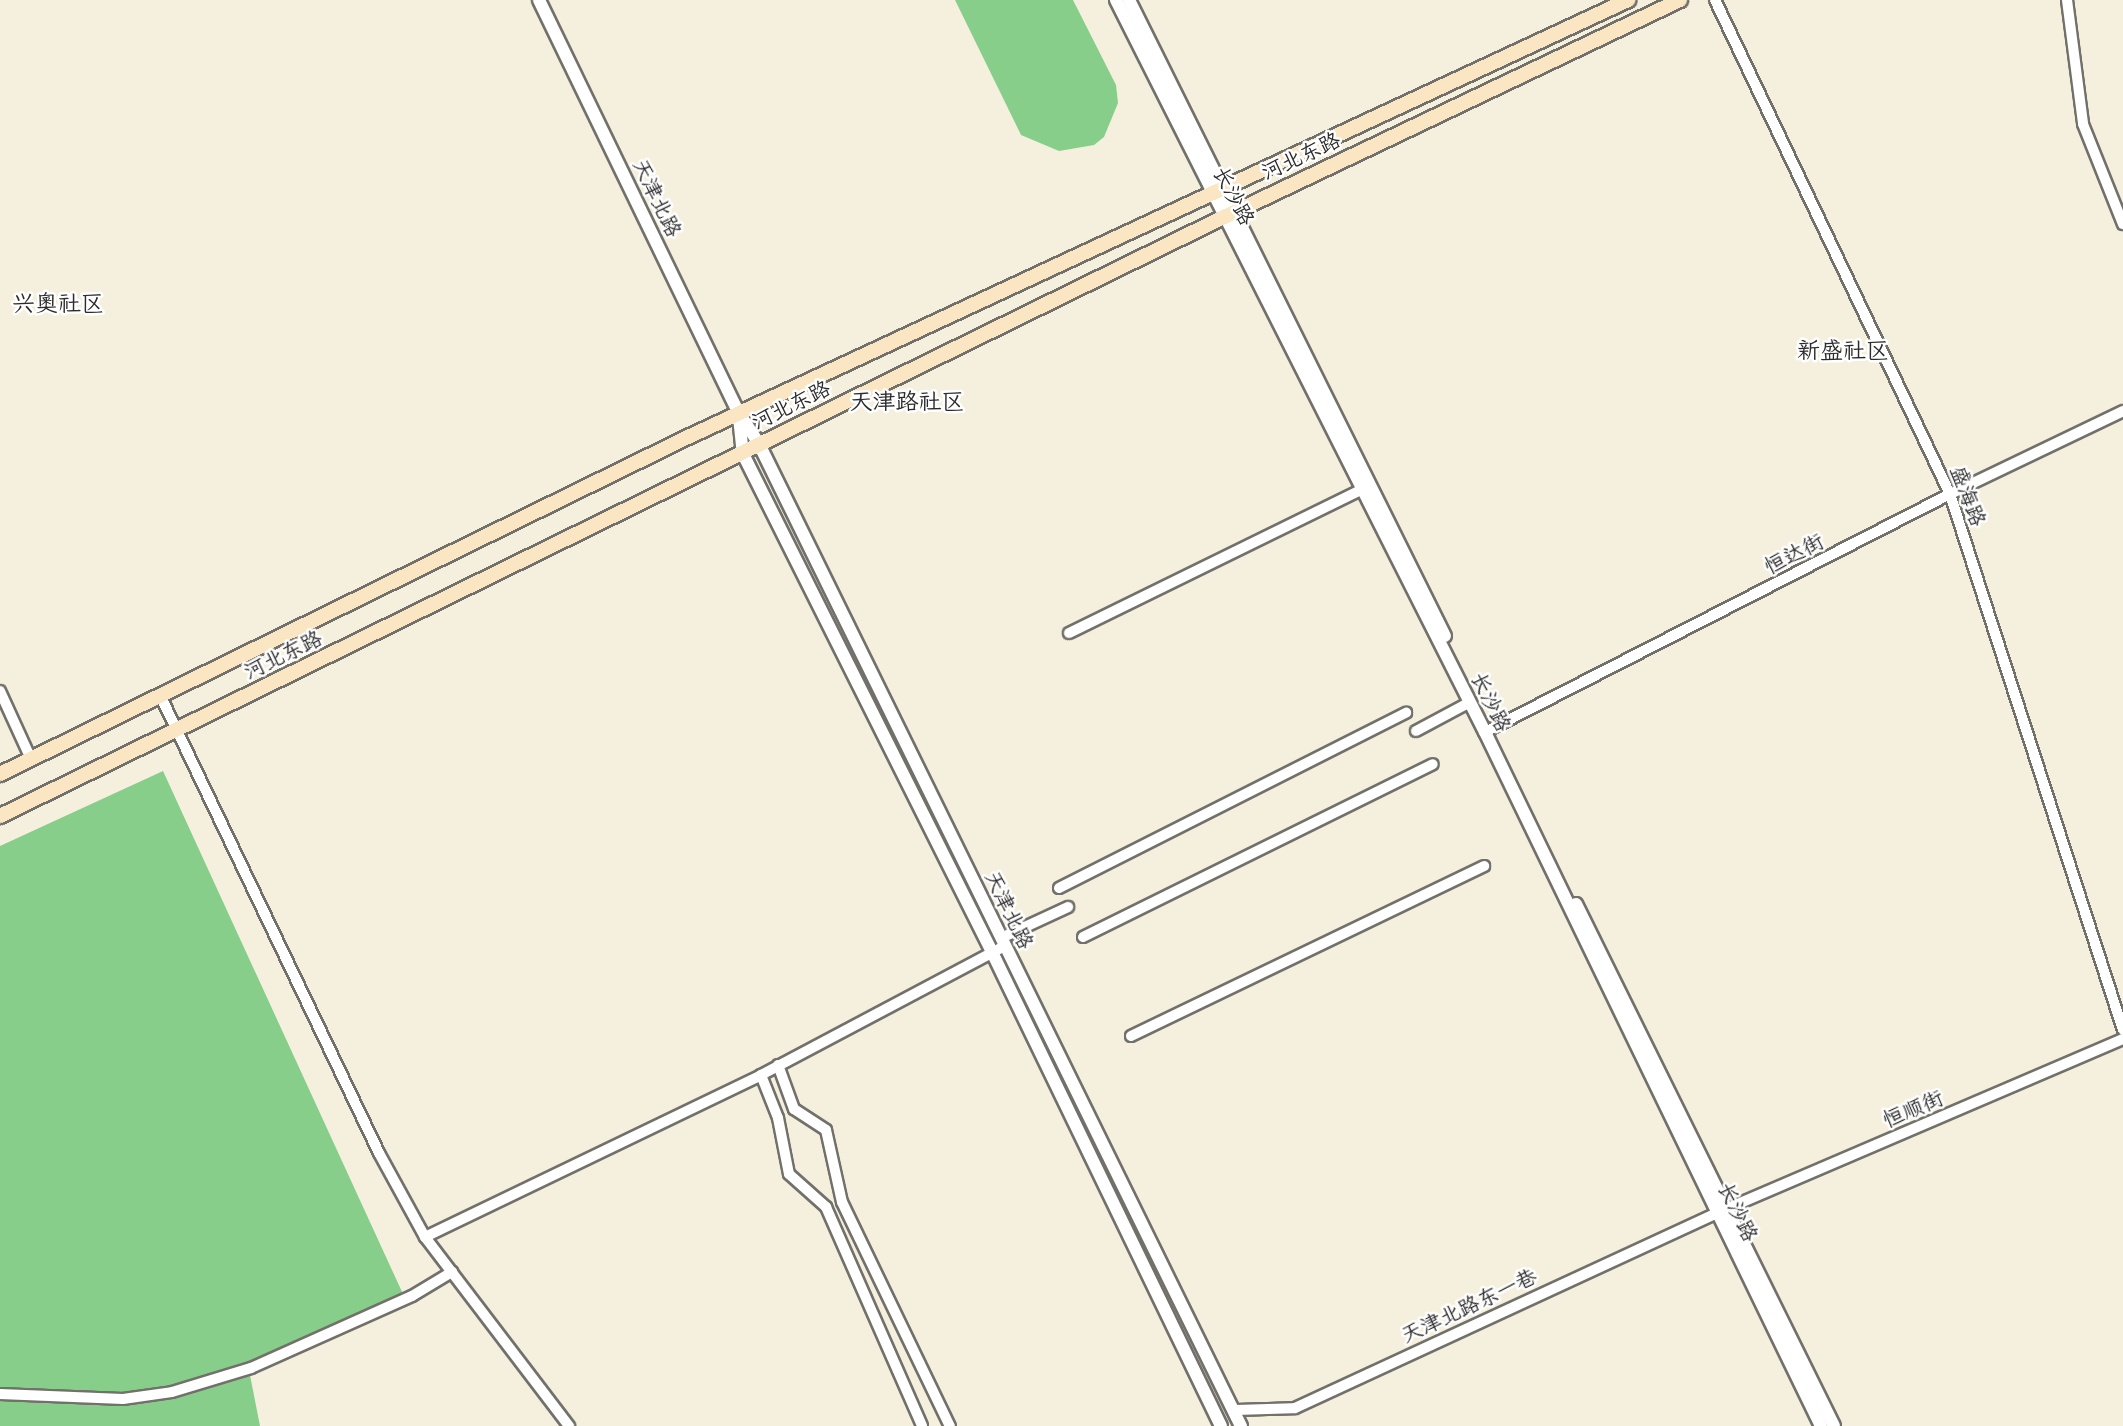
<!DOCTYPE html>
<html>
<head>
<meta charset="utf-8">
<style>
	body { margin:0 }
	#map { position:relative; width:2123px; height:1426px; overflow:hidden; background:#f5f0de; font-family:Sriracha,"LXGW WenKai TC",sans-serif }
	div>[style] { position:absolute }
	.green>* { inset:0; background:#86ce8a }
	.roads { filter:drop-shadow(2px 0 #72706a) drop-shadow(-2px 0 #72706a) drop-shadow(0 2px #72706a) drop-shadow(0 -2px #72706a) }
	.minor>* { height:10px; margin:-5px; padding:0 5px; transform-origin:5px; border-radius:5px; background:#fff }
	.tertiary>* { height:12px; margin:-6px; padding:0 6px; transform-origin:6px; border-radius:6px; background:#fff }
	.secondary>* { height:14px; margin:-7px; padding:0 7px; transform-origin:7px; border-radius:7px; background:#fbe6c4 }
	span { translate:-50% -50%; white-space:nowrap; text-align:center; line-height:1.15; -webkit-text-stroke:5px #fff; paint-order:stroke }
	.street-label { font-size:21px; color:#2b2b2b }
	.neighbourhood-label { font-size:23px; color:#2b2b2b }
</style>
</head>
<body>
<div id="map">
	<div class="green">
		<div style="clip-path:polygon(955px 0,1073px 0,1116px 85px,1118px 103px,1104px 137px,1094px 145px,1059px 151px,1021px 135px)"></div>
		<div style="clip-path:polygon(163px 771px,403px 1294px,250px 1375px,260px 1426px,0 1426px,0 846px)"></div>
	</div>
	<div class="roads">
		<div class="minor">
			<div style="left:1715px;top:0;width:547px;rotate:64.56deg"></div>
			<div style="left:1950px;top:494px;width:563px;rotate:72.11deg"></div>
			<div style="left:2067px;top:0;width:125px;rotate:82.6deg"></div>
			<div style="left:2083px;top:124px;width:108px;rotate:68.2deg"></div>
			<div style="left:1069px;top:633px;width:325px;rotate:-26.1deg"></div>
			<div style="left:0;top:691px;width:75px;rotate:65.5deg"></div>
			<div style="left:160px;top:695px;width:508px;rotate:64.44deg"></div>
			<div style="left:379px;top:1153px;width:96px;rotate:61.3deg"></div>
			<div style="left:425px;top:1237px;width:238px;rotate:52.7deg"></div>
			<div style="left:1416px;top:731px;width:61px;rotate:-28.2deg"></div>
			<div style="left:1485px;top:732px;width:522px;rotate:-27.1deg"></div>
			<div style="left:1950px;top:494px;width:192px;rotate:-25.6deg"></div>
			<div style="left:1059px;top:888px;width:389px;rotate:-26.8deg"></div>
			<div style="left:1083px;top:937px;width:390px;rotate:-26.3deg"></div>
			<div style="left:1001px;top:938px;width:74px;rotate:-24.8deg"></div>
			<div style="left:1131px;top:1036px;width:392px;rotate:-25.7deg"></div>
			<div style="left:778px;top:1065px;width:47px;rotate:70deg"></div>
			<div style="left:794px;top:1109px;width:38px;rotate:33deg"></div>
			<div style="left:826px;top:1130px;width:74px;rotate:77.5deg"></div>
			<div style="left:842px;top:1202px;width:249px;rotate:64.3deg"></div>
			<div style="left:761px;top:1075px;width:46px;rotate:68.4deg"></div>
			<div style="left:778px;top:1118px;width:57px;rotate:78.9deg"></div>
			<div style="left:789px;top:1174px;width:50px;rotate:41.7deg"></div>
			<div style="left:826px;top:1207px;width:239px;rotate:66.3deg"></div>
			<div style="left:425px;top:1237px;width:373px;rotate:-25.7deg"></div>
			<div style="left:761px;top:1075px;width:276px;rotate:-27.9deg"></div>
			<div style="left:0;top:1394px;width:123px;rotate:2.3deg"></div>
			<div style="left:123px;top:1399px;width:49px;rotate:-8.1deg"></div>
			<div style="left:172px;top:1392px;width:83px;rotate:-16.9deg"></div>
			<div style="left:251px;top:1368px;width:176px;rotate:-24.1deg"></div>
			<div style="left:412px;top:1296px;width:47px;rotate:-31deg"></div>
			<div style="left:1233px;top:1410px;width:62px;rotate:-1.8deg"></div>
			<div style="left:1295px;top:1408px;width:465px;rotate:-24.8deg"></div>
			<div style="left:1717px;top:1213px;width:442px;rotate:-23.2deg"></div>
		</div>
		<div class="tertiary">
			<div style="left:539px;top:0;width:459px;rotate:64.2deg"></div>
			<div style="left:739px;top:413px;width:37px;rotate:57deg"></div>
			<div style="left:759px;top:444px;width:1094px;rotate:63.86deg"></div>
			<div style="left:1116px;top:0;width:820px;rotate:63.25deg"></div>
			<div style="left:1485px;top:732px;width:771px;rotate:64.17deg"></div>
			<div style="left:1129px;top:0;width:710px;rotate:63.58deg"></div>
			<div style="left:739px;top:417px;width:37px;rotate:84deg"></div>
			<div style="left:743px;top:454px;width:559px;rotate:63.43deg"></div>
			<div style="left:993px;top:954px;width:524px;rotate:64.22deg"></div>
			<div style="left:1576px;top:904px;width:582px;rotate:63.7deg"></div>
		</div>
		<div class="secondary">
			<div style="left:0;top:774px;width:766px;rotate:-26.1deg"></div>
			<div style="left:688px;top:437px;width:1037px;rotate:-24.93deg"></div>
			<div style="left:0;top:816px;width:1363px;rotate:-26.08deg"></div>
			<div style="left:1224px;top:217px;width:505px;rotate:-25.45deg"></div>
		</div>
	</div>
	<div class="street-label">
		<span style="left:1301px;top:156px;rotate:-25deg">河北东路</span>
		<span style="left:1234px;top:196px;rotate:62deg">长沙路</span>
		<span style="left:657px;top:198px;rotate:64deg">天津北路</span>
		<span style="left:791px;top:405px;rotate:-26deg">河北东路</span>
		<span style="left:1968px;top:496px;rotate:69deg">盛海路</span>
		<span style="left:1794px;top:554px;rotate:-27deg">恒达街</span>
		<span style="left:283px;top:655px;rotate:-26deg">河北东路</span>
		<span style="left:1491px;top:702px;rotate:64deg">长沙路</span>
		<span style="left:1009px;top:910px;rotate:64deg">天津北路</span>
		<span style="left:1913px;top:1109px;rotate:-23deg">恒顺街</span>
		<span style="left:1738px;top:1212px;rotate:64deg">长沙路</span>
		<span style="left:1469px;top:1306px;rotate:-25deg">天津北路东一巷</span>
	</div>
	<div class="neighbourhood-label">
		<span style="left:58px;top:304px">兴奥社区</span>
		<span style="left:1843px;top:351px">新盛社区</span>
		<span style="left:907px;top:402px">天津路社区</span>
	</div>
</div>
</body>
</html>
